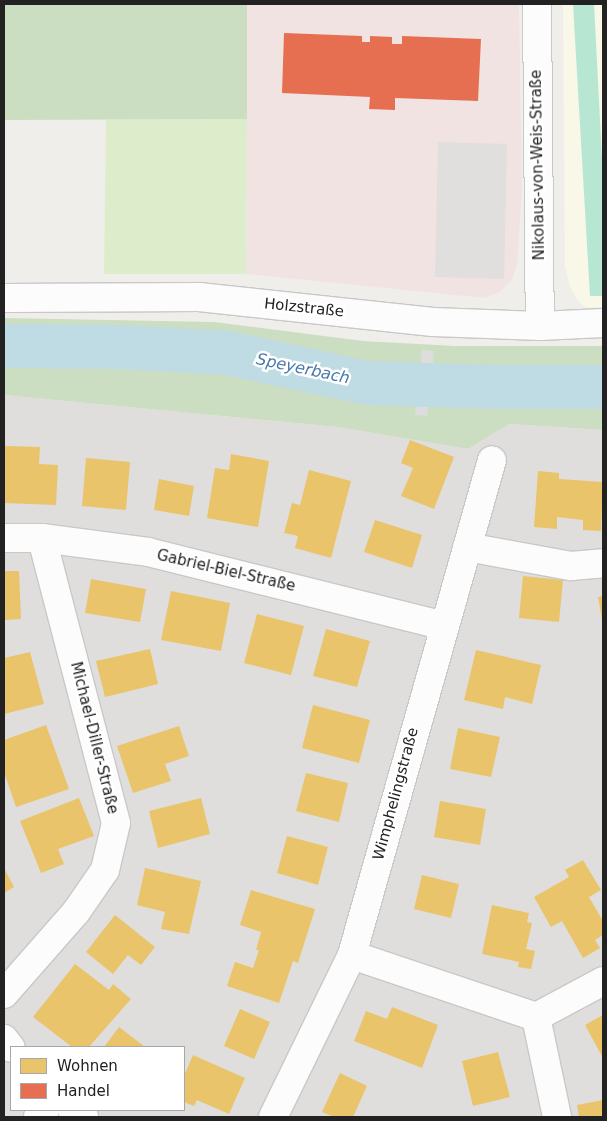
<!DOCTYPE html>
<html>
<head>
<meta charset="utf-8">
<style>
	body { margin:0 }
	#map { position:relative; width:607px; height:1121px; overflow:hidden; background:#f0eeeb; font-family:"DejaVu Sans",sans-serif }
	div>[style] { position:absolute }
	.residential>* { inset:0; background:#dfdedc }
	.commercial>* { inset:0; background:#f1e3e1 }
	.education>* { inset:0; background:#f8f7e8 }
	.grass>* { inset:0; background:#ddeccb }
	.forest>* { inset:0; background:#cbdec1 }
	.pitch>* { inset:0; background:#b7e6d2 }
	.parking>* { inset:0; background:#e0dfde }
	.pier>* { inset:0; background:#dedddd }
	.homes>* { inset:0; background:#e9c46a }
	.shops>* { inset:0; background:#e76f51 }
	.river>* { height:44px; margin:-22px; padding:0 22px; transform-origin:22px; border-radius:22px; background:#bfdbe3 }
	.roads { filter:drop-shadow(1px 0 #c9c8c7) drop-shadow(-1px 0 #c9c8c7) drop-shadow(0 1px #c9c8c7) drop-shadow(0 -1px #c9c8c7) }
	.minor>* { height:28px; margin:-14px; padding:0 14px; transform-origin:14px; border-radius:14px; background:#fdfcfc }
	span { translate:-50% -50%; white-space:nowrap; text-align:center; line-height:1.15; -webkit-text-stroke:5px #fff; paint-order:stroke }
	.street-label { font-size:15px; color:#222 }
	.water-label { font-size:16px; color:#4a7aab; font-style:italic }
	.frame { position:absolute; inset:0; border:5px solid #222; pointer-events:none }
	.legend { position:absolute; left:10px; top:1046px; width:175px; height:65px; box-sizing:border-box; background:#fff; border:1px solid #a7a7a7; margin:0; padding:6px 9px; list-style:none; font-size:15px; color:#222 }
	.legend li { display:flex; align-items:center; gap:10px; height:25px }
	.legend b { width:25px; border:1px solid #a7a7a7 }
</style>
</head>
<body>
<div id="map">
	<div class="residential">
		<div style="clip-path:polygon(evenodd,4px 395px,338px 427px,468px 449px,509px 424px,603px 430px,603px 1117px,4px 1117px,4px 395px,11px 1047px,184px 1047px,184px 1110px,11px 1110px,11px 1047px)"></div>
	</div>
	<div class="commercial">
		<div style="clip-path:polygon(247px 4px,519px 4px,522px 189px,517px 265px,512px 280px,501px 291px,485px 298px,246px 274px)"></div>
	</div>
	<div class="education">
		<div style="clip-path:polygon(563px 4px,603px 4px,603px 307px,586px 308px,578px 301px,570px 287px,565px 266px)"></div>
	</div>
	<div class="grass">
		<div style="clip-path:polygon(247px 119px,246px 274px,104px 274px,106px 120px)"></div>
	</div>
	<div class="forest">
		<div style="clip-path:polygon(4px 4px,247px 4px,247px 119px,4px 120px)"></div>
		<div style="clip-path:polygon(4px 318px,214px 322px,363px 341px,455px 346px,603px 346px,603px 430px,509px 424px,468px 449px,338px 427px,4px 395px)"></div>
	</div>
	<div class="pitch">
		<div style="clip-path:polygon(573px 4px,594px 4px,603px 178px,603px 296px,590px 296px)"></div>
	</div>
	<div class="parking">
		<div style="clip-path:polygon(438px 142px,507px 144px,504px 279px,435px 277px)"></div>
	</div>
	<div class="pier">
		<div style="clip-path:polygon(422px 350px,434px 351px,427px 416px,415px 415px)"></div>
	</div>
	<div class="homes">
		<div style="clip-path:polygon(410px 440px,454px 457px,434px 509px,401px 496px,413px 468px,401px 463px)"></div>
		<div style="clip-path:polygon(4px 446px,40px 447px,39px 464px,58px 465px,56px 505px,4px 503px)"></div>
		<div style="clip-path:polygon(231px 454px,269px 461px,258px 527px,207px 518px,215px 468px,229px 470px)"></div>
		<div style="clip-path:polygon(86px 458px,130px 462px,126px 510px,82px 506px)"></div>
		<div style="clip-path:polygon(309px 470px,351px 481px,331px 558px,295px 548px,298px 536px,284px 533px,292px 503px,300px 505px)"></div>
		<div style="clip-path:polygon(538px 471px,559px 473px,559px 479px,603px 482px,601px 531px,583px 530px,583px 520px,557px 517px,557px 529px,534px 527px)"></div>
		<div style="clip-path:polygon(159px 479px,194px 486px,189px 516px,154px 510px)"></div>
		<div style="clip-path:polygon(375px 520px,422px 535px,412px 568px,364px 552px)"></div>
		<div style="clip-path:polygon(4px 571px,19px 571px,21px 619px,4px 620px)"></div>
		<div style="clip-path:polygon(523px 576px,563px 580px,559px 622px,519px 618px)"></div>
		<div style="clip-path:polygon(91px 579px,146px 589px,140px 622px,85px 613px)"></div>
		<div style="clip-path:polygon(171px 591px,230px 603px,221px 651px,161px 640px)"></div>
		<div style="clip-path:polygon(603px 596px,603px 619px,602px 619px,598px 597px)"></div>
		<div style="clip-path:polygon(257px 614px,304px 626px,291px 675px,244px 663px)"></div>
		<div style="clip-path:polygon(326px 629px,370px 641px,357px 687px,313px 676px)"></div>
		<div style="clip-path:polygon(150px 649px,158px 684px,105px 697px,96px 661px)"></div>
		<div style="clip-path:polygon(476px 650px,541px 665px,532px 704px,505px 697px,503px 709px,464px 700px)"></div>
		<div style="clip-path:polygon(30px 652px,44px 704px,4px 714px,4px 658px)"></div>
		<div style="clip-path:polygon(313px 705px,370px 720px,359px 763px,302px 748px)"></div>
		<div style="clip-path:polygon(46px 725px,69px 789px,16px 807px,4px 772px,4px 740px)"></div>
		<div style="clip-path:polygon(179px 726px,189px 756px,165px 764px,171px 781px,133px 793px,117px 746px)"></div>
		<div style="clip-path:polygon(458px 728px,500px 737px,491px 777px,450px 769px)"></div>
		<div style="clip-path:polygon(306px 773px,348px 783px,339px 822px,296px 811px)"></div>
		<div style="clip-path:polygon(79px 798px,94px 836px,58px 849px,64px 864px,41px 873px,20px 821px)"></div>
		<div style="clip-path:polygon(201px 798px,210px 834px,158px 848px,149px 811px)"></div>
		<div style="clip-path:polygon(440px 801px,486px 809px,480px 845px,434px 837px)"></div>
		<div style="clip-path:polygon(287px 836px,328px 847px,318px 885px,277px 873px)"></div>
		<div style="clip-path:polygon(583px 860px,601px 890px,589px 897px,603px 921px,603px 935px,595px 940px,600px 948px,583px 958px,562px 921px,551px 927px,534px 897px,569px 877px,565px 870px)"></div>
		<div style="clip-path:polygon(4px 868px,14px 887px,4px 893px)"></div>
		<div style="clip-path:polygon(145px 868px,201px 881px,189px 934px,161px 929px,165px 912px,137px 905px)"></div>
		<div style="clip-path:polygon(422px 875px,459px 884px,451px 918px,414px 909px)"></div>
		<div style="clip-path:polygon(251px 890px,315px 909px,298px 963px,293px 961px,279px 1003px,227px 986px,235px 962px,253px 968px,259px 950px,256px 950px,261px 932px,240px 925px)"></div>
		<div style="clip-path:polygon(492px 905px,529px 913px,527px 922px,532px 923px,526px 949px,535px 951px,531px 969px,518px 967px,519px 962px,482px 954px)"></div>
		<div style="clip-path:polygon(115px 915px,155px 947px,141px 965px,128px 955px,113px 974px,86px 952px)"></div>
		<div style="clip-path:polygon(75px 964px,109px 990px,113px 984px,131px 999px,89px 1047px,72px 1047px,33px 1017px)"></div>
		<div style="clip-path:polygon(392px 1007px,438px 1025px,422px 1068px,354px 1041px,366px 1011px,387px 1019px)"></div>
		<div style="clip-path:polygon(240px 1009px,270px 1022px,254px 1059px,224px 1046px)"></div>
		<div style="clip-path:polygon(603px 1015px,603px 1058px,585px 1025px)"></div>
		<div style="clip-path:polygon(119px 1027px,145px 1047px,104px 1047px)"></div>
		<div style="clip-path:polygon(498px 1052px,510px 1097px,473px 1106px,462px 1061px)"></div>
		<div style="clip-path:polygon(193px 1055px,245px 1078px,229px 1114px,197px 1100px,194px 1106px,184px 1102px,184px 1076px)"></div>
		<div style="clip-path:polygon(340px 1073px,367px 1086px,353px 1117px,334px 1117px,322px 1112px)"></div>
		<div style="clip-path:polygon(603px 1100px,603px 1117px,579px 1117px,577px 1105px)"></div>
	</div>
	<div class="shops">
		<div style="clip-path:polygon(284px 33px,362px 36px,362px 42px,370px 42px,370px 36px,392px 37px,392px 44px,402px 44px,402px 36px,481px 39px,478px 101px,395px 98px,395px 110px,369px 109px,370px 97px,282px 93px)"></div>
	</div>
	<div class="river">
		<div style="left:4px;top:346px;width:113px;rotate:0.5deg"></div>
		<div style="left:117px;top:347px;width:110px;rotate:3.1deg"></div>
		<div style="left:227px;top:353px;width:143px;rotate:12.1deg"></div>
		<div style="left:367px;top:383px;width:124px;rotate:1.8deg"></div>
		<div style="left:491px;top:387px;width:112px"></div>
	</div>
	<div class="roads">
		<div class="minor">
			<div style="left:537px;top:4px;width:322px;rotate:89.5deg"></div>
			<div style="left:4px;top:298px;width:195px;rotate:-0.3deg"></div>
			<div style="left:199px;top:297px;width:235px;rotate:6.1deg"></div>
			<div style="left:433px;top:322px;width:107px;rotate:2.1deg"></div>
			<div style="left:540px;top:326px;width:63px;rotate:-2.7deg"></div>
			<div style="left:4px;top:538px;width:38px"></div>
			<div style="left:42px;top:538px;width:107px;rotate:7.5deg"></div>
			<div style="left:148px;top:552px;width:305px;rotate:14deg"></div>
			<div style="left:467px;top:547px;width:106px;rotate:10.4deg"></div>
			<div style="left:571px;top:566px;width:32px;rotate:-5deg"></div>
			<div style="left:352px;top:955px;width:194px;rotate:18.6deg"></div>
			<div style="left:536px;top:1017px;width:76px;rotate:-28.2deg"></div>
			<div style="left:4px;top:994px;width:109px;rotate:-48.7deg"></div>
			<div style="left:76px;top:912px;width:51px;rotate:-55.4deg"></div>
			<div style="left:105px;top:870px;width:48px;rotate:-76.8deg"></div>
			<div style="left:116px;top:823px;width:294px;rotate:-104.6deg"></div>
			<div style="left:536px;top:1017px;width:102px;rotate:78.1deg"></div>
			<div style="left:4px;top:1039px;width:11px;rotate:52deg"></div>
			<div style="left:72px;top:1110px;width:14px;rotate:30deg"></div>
			<div style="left:38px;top:1117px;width:10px;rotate:-45deg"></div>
			<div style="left:273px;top:1117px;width:180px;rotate:-64deg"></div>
			<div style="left:352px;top:955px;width:514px;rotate:-74.21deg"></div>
		</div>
	</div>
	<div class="street-label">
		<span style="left:538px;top:165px;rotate:-91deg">Nikolaus-von-Weis-Straße</span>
		<span style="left:304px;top:308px;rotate:6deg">Holzstraße</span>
		<span style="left:226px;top:571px;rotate:13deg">Gabriel-Biel-Straße</span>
		<span style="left:94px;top:738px;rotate:76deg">Michael-Diller-Straße</span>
		<span style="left:396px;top:794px;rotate:-75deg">Wimphelingstraße</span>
	</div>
	<div class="water-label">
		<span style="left:303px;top:369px;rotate:12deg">Speyerbach</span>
	</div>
	<div class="frame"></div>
	<ul class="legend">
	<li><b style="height:14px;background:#e9c46a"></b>Wohnen</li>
	<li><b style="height:14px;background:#e76f51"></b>Handel</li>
	</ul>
</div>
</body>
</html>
